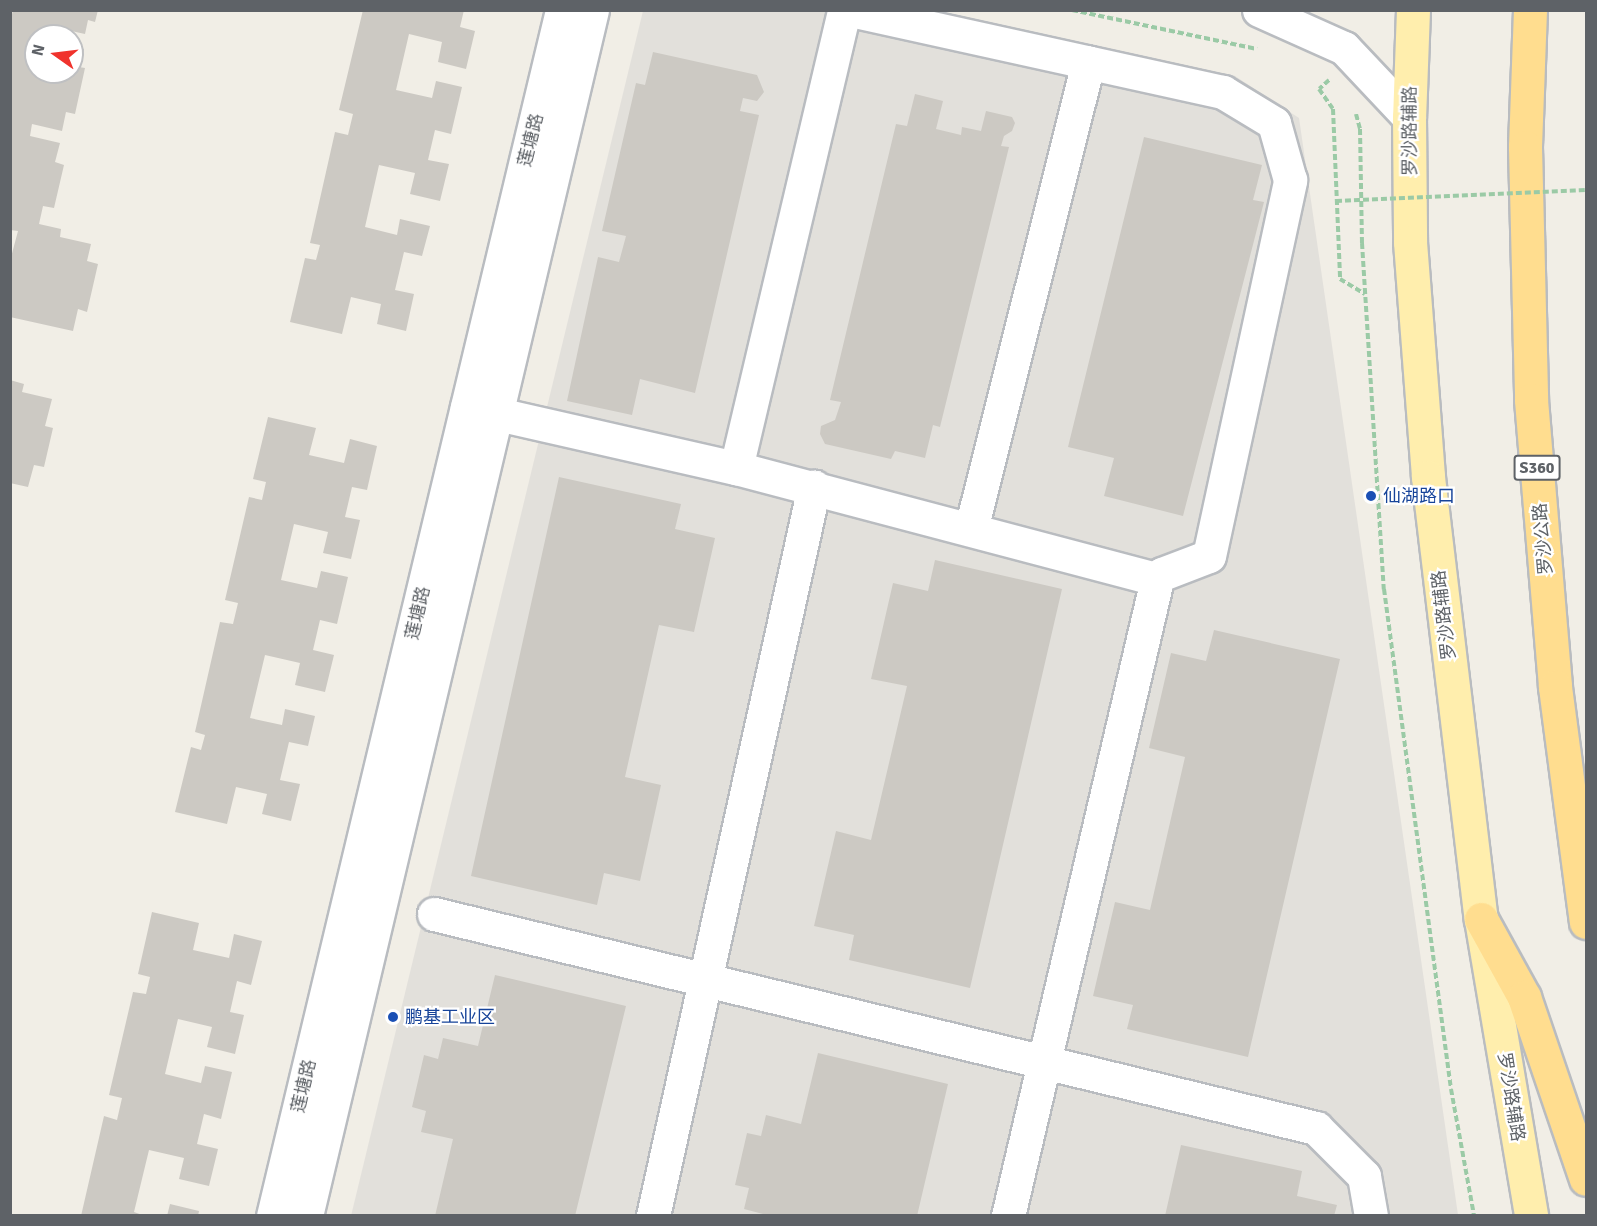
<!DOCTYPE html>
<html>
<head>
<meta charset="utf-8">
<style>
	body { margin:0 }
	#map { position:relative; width:1597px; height:1226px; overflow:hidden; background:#f1eee6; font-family:Signika,"Noto Sans SC",sans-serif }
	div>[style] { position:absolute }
	.industrial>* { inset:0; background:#e2e0db }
	.building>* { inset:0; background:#ccc9c3 }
	.path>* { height:4px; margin-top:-2px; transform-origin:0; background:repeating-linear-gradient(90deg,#9bcaa6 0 6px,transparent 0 9px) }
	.roads { filter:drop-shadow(2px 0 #b9bcc0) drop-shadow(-2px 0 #b9bcc0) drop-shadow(0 2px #b9bcc0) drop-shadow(0 -2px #b9bcc0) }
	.minor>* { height:33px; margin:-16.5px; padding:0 16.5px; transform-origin:16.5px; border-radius:16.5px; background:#fff }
	.major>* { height:33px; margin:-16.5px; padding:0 16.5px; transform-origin:16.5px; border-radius:16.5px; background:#ffeead }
	.highway>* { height:33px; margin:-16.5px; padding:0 16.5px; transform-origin:16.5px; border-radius:16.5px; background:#ffdd8f }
	.path-bridge>* { height:4px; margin-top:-2px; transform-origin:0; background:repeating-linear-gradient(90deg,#9bcaa6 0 6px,transparent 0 9px) }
	.dots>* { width:16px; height:16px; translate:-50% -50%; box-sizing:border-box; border:3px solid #fff; border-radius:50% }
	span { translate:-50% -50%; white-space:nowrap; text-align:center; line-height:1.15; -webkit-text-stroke:4.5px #fff; paint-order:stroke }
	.shield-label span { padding:2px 4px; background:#fff; border:2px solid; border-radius:4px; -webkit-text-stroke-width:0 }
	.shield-label { font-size:16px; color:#5e6267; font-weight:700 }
	.street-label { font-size:18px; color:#5e6267 }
	.transit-label { font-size:18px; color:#164399 }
	.left { translate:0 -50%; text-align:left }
	.frame { position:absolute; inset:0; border:12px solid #5e6267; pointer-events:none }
	.north { position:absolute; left:24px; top:24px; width:60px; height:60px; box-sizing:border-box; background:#fff; border:2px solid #bfc0c2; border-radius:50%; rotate:284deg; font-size:16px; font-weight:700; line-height:24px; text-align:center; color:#5e6267 }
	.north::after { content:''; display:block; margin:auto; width:21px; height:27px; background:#f0332d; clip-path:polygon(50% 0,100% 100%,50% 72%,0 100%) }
</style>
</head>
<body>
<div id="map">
	<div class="industrial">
		<div style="clip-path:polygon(643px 11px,937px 11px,1235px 76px,1299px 118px,1458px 1215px,351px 1216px)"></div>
	</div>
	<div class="building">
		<div style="clip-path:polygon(13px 10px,98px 10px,95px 22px,88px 20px,85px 34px,53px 27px,51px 36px,36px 36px,36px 72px,72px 72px,72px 46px,84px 49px,79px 67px,85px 68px,75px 114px,66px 112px,62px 131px,32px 124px,30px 136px,60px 143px,55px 162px,64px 165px,54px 208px,43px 206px,39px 224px,61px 229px,60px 237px,91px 244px,87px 261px,98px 264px,87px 312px,78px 309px,73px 331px,10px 317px,10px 261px,18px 231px,10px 230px,10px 22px)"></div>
		<div style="clip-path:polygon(363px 10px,464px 10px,460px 27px,475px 31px,466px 69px,438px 62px,442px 42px,409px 34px,396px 90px,432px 98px,436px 81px,462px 87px,451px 134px,435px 130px,428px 160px,449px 164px,440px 201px,410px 194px,415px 173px,379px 165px,365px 227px,397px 235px,400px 219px,430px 226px,422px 256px,404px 252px,395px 290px,414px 294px,406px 331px,377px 324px,381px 304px,351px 297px,342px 334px,290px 322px,305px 258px,316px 260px,320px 245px,310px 243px,335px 132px,348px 135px,353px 114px,339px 110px)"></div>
		<div style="clip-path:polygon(653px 52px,757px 75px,764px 92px,757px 101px,743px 98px,740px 111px,759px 115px,695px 393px,640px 379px,632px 415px,567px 401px,598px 257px,619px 262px,626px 236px,602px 231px,636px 83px,645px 85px)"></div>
		<div style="clip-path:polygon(915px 94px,943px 101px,936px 129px,961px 135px,962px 127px,981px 131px,986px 111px,1012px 117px,1015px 123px,1012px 131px,1004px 136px,1001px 146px,1009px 147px,940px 427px,933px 425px,925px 458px,895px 451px,891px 459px,825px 444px,820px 434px,821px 426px,835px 420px,841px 402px,830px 400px,896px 124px,907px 126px)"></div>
		<div style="clip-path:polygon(1144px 137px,1262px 165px,1253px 200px,1264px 202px,1183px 516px,1104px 496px,1114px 458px,1068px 447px)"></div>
		<div style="clip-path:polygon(10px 380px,24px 384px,22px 392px,52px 399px,45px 426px,53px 428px,44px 467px,34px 465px,28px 487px,10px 483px)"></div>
		<div style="clip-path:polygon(268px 417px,316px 428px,309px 455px,344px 463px,350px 439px,377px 446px,367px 490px,352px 487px,345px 517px,360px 520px,351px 559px,323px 553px,328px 532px,294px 524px,281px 580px,317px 588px,321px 571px,348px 577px,337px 624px,320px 620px,313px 650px,334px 655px,325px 692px,295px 685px,300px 663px,265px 655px,250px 718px,282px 725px,285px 709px,315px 716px,308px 746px,289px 742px,280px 780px,300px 784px,291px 821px,262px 814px,267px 794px,236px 787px,227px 824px,175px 812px,191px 747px,201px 750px,205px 735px,195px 732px,220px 622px,233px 624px,238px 603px,225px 600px,249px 497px,262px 500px,266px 482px,253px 479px)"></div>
		<div style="clip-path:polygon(559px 477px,681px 504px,675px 529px,715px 538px,694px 632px,659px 625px,625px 777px,661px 785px,640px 881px,604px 873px,597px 905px,471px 876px)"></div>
		<div style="clip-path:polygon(935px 560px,1062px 589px,970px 988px,849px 960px,854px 935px,814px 926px,836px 831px,871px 840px,907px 686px,871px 679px,893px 583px,928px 591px)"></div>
		<div style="clip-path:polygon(1214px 630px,1340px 659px,1248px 1057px,1127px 1029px,1133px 1005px,1093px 996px,1115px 902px,1150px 910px,1185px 757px,1149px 748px,1171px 653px,1206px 661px)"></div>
		<div style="clip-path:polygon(152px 912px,199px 923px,193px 950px,229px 958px,234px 934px,262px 941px,251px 985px,237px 981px,230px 1012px,244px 1015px,235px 1054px,207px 1047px,212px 1027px,178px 1019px,165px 1074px,201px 1083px,205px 1066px,232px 1072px,221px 1119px,204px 1114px,197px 1144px,218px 1149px,209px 1186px,179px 1179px,184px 1158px,149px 1150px,134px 1212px,145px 1216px,81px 1216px,104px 1116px,117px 1120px,122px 1098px,109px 1095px,133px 992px,146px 994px,150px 977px,138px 974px)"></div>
		<div style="clip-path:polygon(495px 975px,626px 1006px,575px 1216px,435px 1216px,453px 1139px,421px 1132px,426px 1111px,412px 1107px,424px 1055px,438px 1059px,443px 1038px,478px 1046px)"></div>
		<div style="clip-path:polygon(818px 1053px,948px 1084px,917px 1216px,771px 1216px,744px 1209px,749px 1188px,735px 1185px,747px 1133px,761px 1136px,766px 1115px,801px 1124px)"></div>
		<div style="clip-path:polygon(1181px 1145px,1302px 1171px,1297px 1196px,1337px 1205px,1334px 1216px,1165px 1216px)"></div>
		<div style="clip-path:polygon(170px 1204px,199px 1211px,198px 1216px,167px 1216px)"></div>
	</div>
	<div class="path">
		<div style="left:1072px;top:10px;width:189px;rotate:11.9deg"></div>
		<div style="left:1329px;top:80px;width:13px;rotate:138deg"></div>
		<div style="left:1319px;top:89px;width:24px;rotate:55deg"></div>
		<div style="left:1333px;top:109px;width:170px;rotate:87.6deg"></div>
		<div style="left:1340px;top:279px;width:29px;rotate:31deg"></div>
		<div style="left:1356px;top:114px;width:16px;rotate:75deg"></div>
		<div style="left:1360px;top:129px;width:114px;rotate:89deg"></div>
		<div style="left:1362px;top:243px;width:347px;rotate:86.4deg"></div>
		<div style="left:1384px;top:589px;width:504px;rotate:82.37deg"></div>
		<div style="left:1451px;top:1089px;width:129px;rotate:79.7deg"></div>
	</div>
	<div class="roads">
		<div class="minor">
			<div style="left:1259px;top:10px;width:93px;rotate:24.1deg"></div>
			<div style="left:1344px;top:48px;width:95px;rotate:46.7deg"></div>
			<div style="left:467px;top:407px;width:276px;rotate:12.8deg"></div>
			<div style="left:736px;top:468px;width:435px;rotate:14.8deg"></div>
			<div style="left:1157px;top:579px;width:7px;rotate:-45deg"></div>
			<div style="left:1162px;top:574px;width:50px;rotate:-21deg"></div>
			<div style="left:1209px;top:556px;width:385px;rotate:-77.8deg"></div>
			<div style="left:1290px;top:180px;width:59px;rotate:-105.7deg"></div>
			<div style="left:1274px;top:123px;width:60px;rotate:-148.7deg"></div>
			<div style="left:1223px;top:92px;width:383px;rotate:-167.6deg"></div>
			<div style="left:736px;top:468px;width:471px;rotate:-76.7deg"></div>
			<div style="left:971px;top:529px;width:481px;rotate:-75.9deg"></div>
			<div style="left:434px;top:914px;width:908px;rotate:13.64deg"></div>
			<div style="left:1316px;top:1128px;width:68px;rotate:45deg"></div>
			<div style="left:1364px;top:1176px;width:41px;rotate:80.1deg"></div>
			<div style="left:273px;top:1216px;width:1240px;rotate:-76.52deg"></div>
			<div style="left:306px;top:1216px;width:1239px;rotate:-76.66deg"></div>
			<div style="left:653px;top:1216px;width:747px;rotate:-77.55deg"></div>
			<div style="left:1008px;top:1216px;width:654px;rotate:-76.83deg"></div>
		</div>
		<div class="major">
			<div style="left:1413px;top:10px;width:107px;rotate:92.1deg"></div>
			<div style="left:1409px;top:117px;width:125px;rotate:89.5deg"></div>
			<div style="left:1410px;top:242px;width:236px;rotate:85.6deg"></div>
			<div style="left:1428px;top:477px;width:445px;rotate:83.2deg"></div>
			<div style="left:1481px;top:919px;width:301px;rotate:80.4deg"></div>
		</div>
		<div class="highway">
			<div style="left:1530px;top:10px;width:137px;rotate:92.1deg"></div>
			<div style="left:1525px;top:147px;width:253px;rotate:88.6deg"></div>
			<div style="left:1531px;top:400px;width:288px;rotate:85.2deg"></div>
			<div style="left:1555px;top:687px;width:237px;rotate:82.5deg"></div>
			<div style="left:1481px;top:919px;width:89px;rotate:61.1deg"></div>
			<div style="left:1524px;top:997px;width:192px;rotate:71.2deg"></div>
		</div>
	</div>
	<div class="path-bridge">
		<div style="left:1336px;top:201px;width:250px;rotate:-2.5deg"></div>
	</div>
	<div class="dots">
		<div style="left:1371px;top:496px;background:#1a4fb4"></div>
		<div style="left:393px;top:1017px;background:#1a4fb4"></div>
	</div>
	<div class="shield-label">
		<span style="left:1537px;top:468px">S360</span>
	</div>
	<div class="street-label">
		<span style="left:1410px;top:131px;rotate:-90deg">罗沙路辅路</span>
		<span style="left:531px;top:140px;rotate:-76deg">莲塘路</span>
		<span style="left:1543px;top:539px;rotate:-95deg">罗沙公路</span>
		<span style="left:418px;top:613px;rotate:-77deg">莲塘路</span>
		<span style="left:1444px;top:615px;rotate:-97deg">罗沙路辅路</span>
		<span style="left:304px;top:1086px;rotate:-77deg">莲塘路</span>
		<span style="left:1511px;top:1097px;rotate:81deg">罗沙路辅路</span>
	</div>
	<div class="transit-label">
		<span class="left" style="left:1383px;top:496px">仙湖路口</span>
		<span class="left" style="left:405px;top:1017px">鹏基工业区</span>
	</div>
	<div class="frame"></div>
	<div class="north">N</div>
</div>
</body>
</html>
